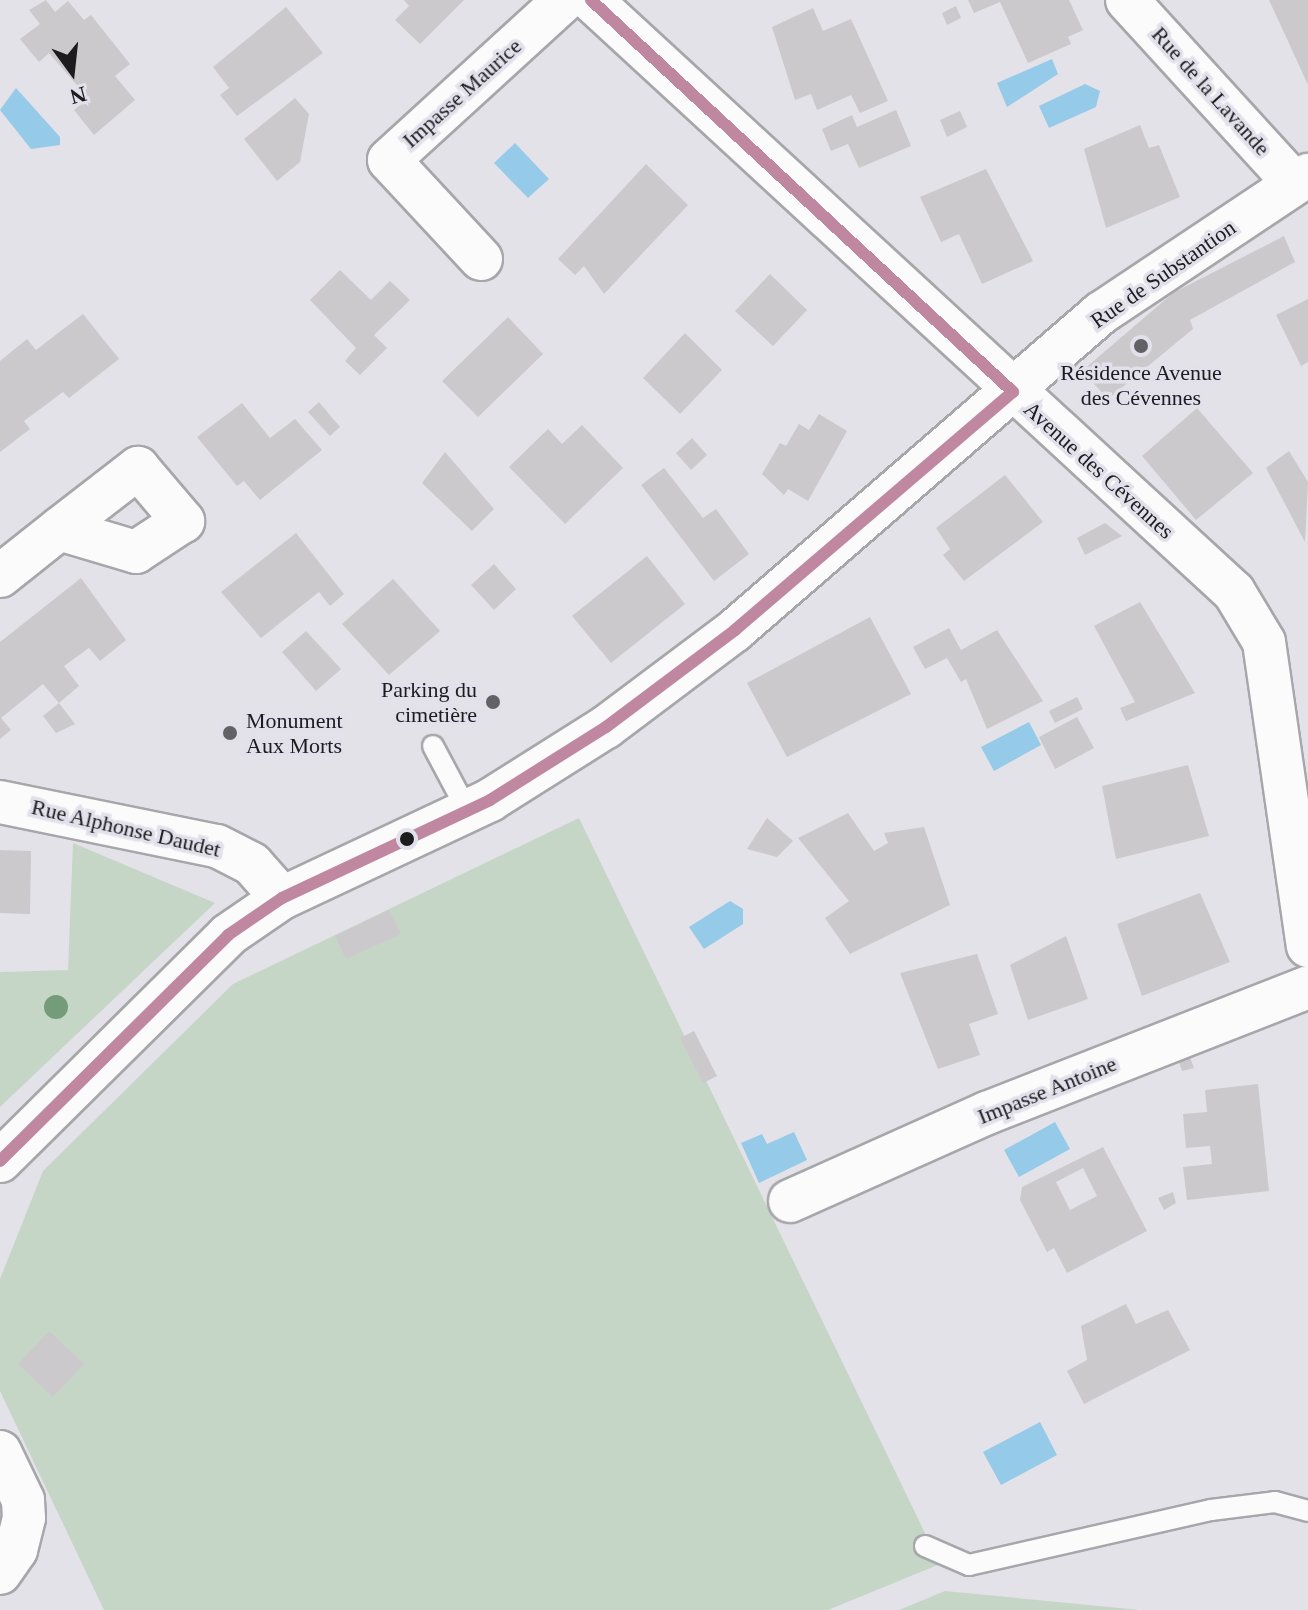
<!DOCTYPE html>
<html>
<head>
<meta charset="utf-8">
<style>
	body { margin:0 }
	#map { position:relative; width:1308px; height:1610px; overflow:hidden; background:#e3e2e8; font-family:Georgia,serif }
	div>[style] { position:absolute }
	.green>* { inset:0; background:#c5d6c6 }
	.water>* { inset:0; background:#95cae8 }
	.building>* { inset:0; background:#ccc9cc }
	.roads { filter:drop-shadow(2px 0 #a7a6aa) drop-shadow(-2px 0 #a7a6aa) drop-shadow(0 2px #a7a6aa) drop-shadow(0 -2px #a7a6aa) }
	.lane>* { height:20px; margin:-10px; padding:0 10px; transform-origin:10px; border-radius:10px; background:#fbfbfc }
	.street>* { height:42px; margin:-21px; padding:0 21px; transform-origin:21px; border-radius:21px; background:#fbfbfc }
	.bus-1>* { height:12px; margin:-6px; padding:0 6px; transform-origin:6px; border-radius:6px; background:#c088a0 }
	.trees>* { width:24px; height:24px; margin:-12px; border-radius:50%; background:#759c78 }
	.dots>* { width:22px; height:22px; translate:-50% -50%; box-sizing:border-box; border:4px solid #e2e0ea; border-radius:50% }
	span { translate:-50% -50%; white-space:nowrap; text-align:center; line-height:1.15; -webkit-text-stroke:7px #e2e0ea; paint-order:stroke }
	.street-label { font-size:22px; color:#1c1b1e }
	.poi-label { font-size:22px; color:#1c1b1e }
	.right { translate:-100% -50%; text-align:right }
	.left { translate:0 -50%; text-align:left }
	.north { position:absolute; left:32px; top:32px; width:80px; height:80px; -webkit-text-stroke:6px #e2e0ea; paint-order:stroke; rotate:165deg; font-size:22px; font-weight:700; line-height:32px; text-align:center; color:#1c1b1e }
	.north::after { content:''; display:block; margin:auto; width:28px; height:36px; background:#1c1b1e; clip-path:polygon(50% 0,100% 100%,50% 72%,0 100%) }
</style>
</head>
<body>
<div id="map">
	<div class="green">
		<div style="clip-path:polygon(579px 818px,940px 1564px,828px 1610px,104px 1610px,0 1391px,0 1279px,43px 1171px,233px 984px)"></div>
		<div style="clip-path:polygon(73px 843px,215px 903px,0 1107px,0 972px,68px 970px)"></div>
		<div style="clip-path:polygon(945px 1591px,1140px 1610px,899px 1610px)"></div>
	</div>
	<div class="water">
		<div style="clip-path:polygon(1052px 59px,1058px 74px,1007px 107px,997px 83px)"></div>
		<div style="clip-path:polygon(1085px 84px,1100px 91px,1096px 107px,1049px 128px,1039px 106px)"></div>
		<div style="clip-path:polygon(16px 88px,60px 137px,60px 145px,31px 149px,0 110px)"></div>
		<div style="clip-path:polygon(515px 143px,549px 179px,528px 198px,494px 163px)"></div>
		<div style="clip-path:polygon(1029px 722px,1041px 745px,994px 771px,981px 747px)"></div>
		<div style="clip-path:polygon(730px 901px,743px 909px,743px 924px,704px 949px,689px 927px)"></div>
		<div style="clip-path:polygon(1055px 1122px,1070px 1149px,1019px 1177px,1004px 1150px)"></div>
		<div style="clip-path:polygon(794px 1132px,807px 1160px,759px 1183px,741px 1143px,762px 1134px,767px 1144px)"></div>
		<div style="clip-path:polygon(1040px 1422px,1057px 1455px,1001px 1485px,983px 1452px)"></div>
	</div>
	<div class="building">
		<div style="clip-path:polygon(46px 0,55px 12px,68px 1px,84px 20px,91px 15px,130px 64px,115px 76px,135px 100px,94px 135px,74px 110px,88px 98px,49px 53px,39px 62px,20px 39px,40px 24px,29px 10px)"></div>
		<div style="clip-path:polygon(404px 0,464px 0,420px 44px,395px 20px,409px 6px)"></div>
		<div style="clip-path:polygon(968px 0,1069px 0,1083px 30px,1068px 37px,1071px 44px,1028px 63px,1000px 2px,974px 13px)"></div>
		<div style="clip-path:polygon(1269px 0,1308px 0,1308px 85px,1287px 39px)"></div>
		<div style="clip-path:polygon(956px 6px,961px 18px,947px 25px,942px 13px)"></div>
		<div style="clip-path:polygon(286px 7px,323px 53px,237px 116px,220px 95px,229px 88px,213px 67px)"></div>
		<div style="clip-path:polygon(813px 8px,823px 31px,851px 19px,888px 101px,860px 113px,851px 95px,817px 110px,811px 94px,795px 100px,772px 27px)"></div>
		<div style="clip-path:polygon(295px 98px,309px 114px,300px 162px,277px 181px,244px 139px)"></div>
		<div style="clip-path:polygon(896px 110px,911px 146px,859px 168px,848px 144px,831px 151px,822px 129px,852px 115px,857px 127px)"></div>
		<div style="clip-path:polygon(960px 111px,967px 127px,947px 137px,940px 120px)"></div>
		<div style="clip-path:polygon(1140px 125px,1149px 148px,1159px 145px,1180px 197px,1106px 228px,1084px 149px)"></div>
		<div style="clip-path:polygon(646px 164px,688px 205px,604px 294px,584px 266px,575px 275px,558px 259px)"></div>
		<div style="clip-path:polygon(986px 169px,1033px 261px,982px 284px,959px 234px,941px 242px,920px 197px)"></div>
		<div style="clip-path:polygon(1284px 236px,1295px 262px,1190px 320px,1193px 329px,1108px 399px,1082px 371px,1173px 293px)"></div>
		<div style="clip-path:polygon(340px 270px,371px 300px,390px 281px,410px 300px,374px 335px,387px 348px,360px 375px,345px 361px,356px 348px,310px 300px)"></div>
		<div style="clip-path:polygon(770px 274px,807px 310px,773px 346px,735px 311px)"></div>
		<div style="clip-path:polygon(1308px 299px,1308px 362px,1301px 366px,1276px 315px)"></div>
		<div style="clip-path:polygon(83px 314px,119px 359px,69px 398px,63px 392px,24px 421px,30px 429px,0 452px,0 361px,27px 339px,36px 350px)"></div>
		<div style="clip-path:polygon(508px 317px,543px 354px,478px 417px,442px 381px)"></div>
		<div style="clip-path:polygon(685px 333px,722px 370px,680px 414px,643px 378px)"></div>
		<div style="clip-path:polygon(319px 402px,340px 427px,330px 436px,308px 412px)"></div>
		<div style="clip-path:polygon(242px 403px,270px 438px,295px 419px,322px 450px,260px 500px,244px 481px,237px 486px,197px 437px)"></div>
		<div style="clip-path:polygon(1197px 408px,1253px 473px,1196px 520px,1142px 456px)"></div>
		<div style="clip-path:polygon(819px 414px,847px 431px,808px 501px,788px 489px,784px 495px,762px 474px,780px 443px,786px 446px,799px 424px,809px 430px)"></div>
		<div style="clip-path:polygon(582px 425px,623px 468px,565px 524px,509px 467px,548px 429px,562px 444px)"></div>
		<div style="clip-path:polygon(692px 438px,707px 455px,691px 470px,676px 453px)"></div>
		<div style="clip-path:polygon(1289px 451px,1308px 482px,1305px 542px,1266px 468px)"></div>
		<div style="clip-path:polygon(445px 452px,494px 509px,472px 531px,422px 483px)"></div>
		<div style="clip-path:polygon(664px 468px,703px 518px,716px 509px,749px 554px,714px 581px,641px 485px)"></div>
		<div style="clip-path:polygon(1005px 475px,1043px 522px,964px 581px,943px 555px,950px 549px,936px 528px)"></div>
		<div style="clip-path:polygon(1105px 523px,1122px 536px,1085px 555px,1077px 538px)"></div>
		<div style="clip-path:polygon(296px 533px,344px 594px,330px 606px,319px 592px,261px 638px,221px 592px)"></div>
		<div style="clip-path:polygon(647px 556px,685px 604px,611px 663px,572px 616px)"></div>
		<div style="clip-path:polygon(494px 564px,516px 589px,494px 610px,471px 585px)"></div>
		<div style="clip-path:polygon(81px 578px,126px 640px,100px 661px,89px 648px,64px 666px,79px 686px,59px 703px,43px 684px,1px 718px,11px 730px,0 739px,0 642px)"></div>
		<div style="clip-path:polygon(393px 579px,440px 631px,389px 675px,342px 624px)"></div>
		<div style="clip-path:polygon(1140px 602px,1195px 693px,1126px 721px,1120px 708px,1135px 702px,1094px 626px)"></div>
		<div style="clip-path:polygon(870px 617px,911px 694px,787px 757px,747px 683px)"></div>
		<div style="clip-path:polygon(949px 628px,961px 650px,997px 630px,1043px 701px,987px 729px,966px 679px,961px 682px,947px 658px,925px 669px,913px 647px)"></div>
		<div style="clip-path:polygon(306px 631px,341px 669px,316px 691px,282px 652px)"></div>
		<div style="clip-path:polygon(1077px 697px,1083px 709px,1055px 723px,1049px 711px)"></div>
		<div style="clip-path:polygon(59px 703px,75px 724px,56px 733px,43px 716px)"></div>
		<div style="clip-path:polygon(1077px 717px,1094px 748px,1055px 769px,1039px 737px)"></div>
		<div style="clip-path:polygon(1188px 765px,1209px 836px,1116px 859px,1102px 786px)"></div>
		<div style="clip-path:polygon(848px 813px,874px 851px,888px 843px,884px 833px,924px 827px,950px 905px,850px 954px,825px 918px,849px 901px,798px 838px)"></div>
		<div style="clip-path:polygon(767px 818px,793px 841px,777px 857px,747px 849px)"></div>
		<div style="clip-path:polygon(0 850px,31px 851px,30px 914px,0 913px)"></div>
		<div style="clip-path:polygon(1200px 893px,1230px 962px,1142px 996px,1117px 924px)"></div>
		<div style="clip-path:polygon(389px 910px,401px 934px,346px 959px,335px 936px)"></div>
		<div style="clip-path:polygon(1066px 936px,1088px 999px,1028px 1020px,1010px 965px)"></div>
		<div style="clip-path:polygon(977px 954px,998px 1014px,969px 1024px,980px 1055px,938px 1069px,900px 973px)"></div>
		<div style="clip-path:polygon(694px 1031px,717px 1076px,703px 1083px,680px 1038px)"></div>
		<div style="clip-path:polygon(1189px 1055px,1194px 1068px,1182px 1071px,1178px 1059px)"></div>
		<div style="clip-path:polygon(1258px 1084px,1269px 1191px,1187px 1200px,1183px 1167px,1212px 1164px,1210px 1146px,1186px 1148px,1183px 1114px,1207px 1112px,1205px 1090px)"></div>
		<div style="clip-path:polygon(evenodd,1103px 1147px,1147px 1231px,1067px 1273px,1054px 1248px,1047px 1252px,1020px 1200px,1022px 1187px,1103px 1147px,1083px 1168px,1097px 1196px,1070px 1210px,1056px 1182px,1083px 1168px)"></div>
		<div style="clip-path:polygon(1173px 1192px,1176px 1203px,1164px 1210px,1158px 1198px)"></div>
		<div style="clip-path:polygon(1126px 1304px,1136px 1324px,1168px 1310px,1190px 1350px,1084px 1404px,1067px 1371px,1087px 1360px,1081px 1326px)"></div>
		<div style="clip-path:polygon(49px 1331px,84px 1364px,53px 1397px,18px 1364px)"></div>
	</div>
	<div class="roads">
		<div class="lane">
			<div style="left:433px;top:746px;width:72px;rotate:62deg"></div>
			<div style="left:925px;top:1546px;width:48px;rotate:23.4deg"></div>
			<div style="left:969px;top:1565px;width:248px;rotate:-12.8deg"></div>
			<div style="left:1211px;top:1510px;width:64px;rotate:-7.1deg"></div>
			<div style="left:1275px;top:1502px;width:34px;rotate:15deg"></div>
		</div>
		<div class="street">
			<div style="left:591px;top:0;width:874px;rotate:42.64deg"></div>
			<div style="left:1234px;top:592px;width:58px;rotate:59deg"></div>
			<div style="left:1264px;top:642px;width:307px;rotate:81.8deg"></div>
			<div style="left:1127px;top:0;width:248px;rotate:47.6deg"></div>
			<div style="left:481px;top:259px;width:135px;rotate:-132.9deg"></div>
			<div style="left:389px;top:160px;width:237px;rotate:-42.4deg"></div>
			<div style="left:0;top:576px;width:75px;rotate:-38.5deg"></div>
			<div style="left:59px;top:529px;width:100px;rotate:-37.7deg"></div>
			<div style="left:138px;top:468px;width:70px;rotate:49.7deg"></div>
			<div style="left:183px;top:521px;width:56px;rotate:146.6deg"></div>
			<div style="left:136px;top:552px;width:80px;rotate:-163.4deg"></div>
			<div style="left:0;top:802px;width:221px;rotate:11.5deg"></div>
			<div style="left:217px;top:846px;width:39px;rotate:27deg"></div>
			<div style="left:252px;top:864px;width:45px;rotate:48.6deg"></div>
			<div style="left:0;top:1161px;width:321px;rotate:-44.7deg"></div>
			<div style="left:228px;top:935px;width:65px;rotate:-34.4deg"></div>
			<div style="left:282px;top:898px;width:230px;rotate:-25.2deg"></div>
			<div style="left:490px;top:800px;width:137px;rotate:-32.2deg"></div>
			<div style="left:606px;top:727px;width:161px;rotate:-36.9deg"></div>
			<div style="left:735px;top:630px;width:484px;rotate:-40.9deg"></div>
			<div style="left:1101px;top:313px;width:249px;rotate:-33.7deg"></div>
			<div style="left:790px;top:1201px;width:216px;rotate:-24.1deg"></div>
			<div style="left:987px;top:1113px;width:345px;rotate:-21.4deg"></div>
			<div style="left:0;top:1452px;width:53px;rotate:64.4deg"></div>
			<div style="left:23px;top:1500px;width:18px;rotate:87deg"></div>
			<div style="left:24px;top:1518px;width:33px;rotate:104deg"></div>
			<div style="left:16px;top:1550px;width:28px;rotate:125deg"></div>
		</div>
	</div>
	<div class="bus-1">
		<div style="left:591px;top:0;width:576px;rotate:42.89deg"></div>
		<div style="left:0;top:1161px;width:321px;rotate:-44.7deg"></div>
		<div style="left:228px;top:935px;width:65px;rotate:-34.4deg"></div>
		<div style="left:282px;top:898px;width:230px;rotate:-25.2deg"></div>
		<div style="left:490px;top:800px;width:137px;rotate:-32.2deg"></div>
		<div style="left:606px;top:727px;width:161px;rotate:-36.9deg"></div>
		<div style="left:735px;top:630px;width:366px;rotate:-40.6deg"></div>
	</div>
	<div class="trees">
		<div style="left:56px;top:1007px"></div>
	</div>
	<div class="dots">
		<div style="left:1141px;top:346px;background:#626165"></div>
		<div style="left:493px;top:702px;background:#626165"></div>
		<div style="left:230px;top:733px;background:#626165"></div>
		<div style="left:407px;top:839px;background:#1c1b1e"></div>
	</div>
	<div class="street-label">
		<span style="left:1211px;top:91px;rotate:48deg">Rue de la Lavande</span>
		<span style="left:462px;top:93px;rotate:-42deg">Impasse Maurice</span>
		<span style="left:1163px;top:274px;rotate:-35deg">Rue de Substantion</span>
		<span style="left:1099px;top:470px;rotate:42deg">Avenue des Cévennes</span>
		<span style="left:126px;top:828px;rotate:13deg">Rue Alphonse Daudet</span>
		<span style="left:1047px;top:1090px;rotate:-22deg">Impasse Antoine</span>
	</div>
	<div class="poi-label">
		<span style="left:1141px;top:385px">Résidence Avenue<br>des Cévennes</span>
		<span class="right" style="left:477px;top:702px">Parking du<br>cimetière</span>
		<span class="left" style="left:246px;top:733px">Monument<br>Aux Morts</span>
	</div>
	<div class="north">N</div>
</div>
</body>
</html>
